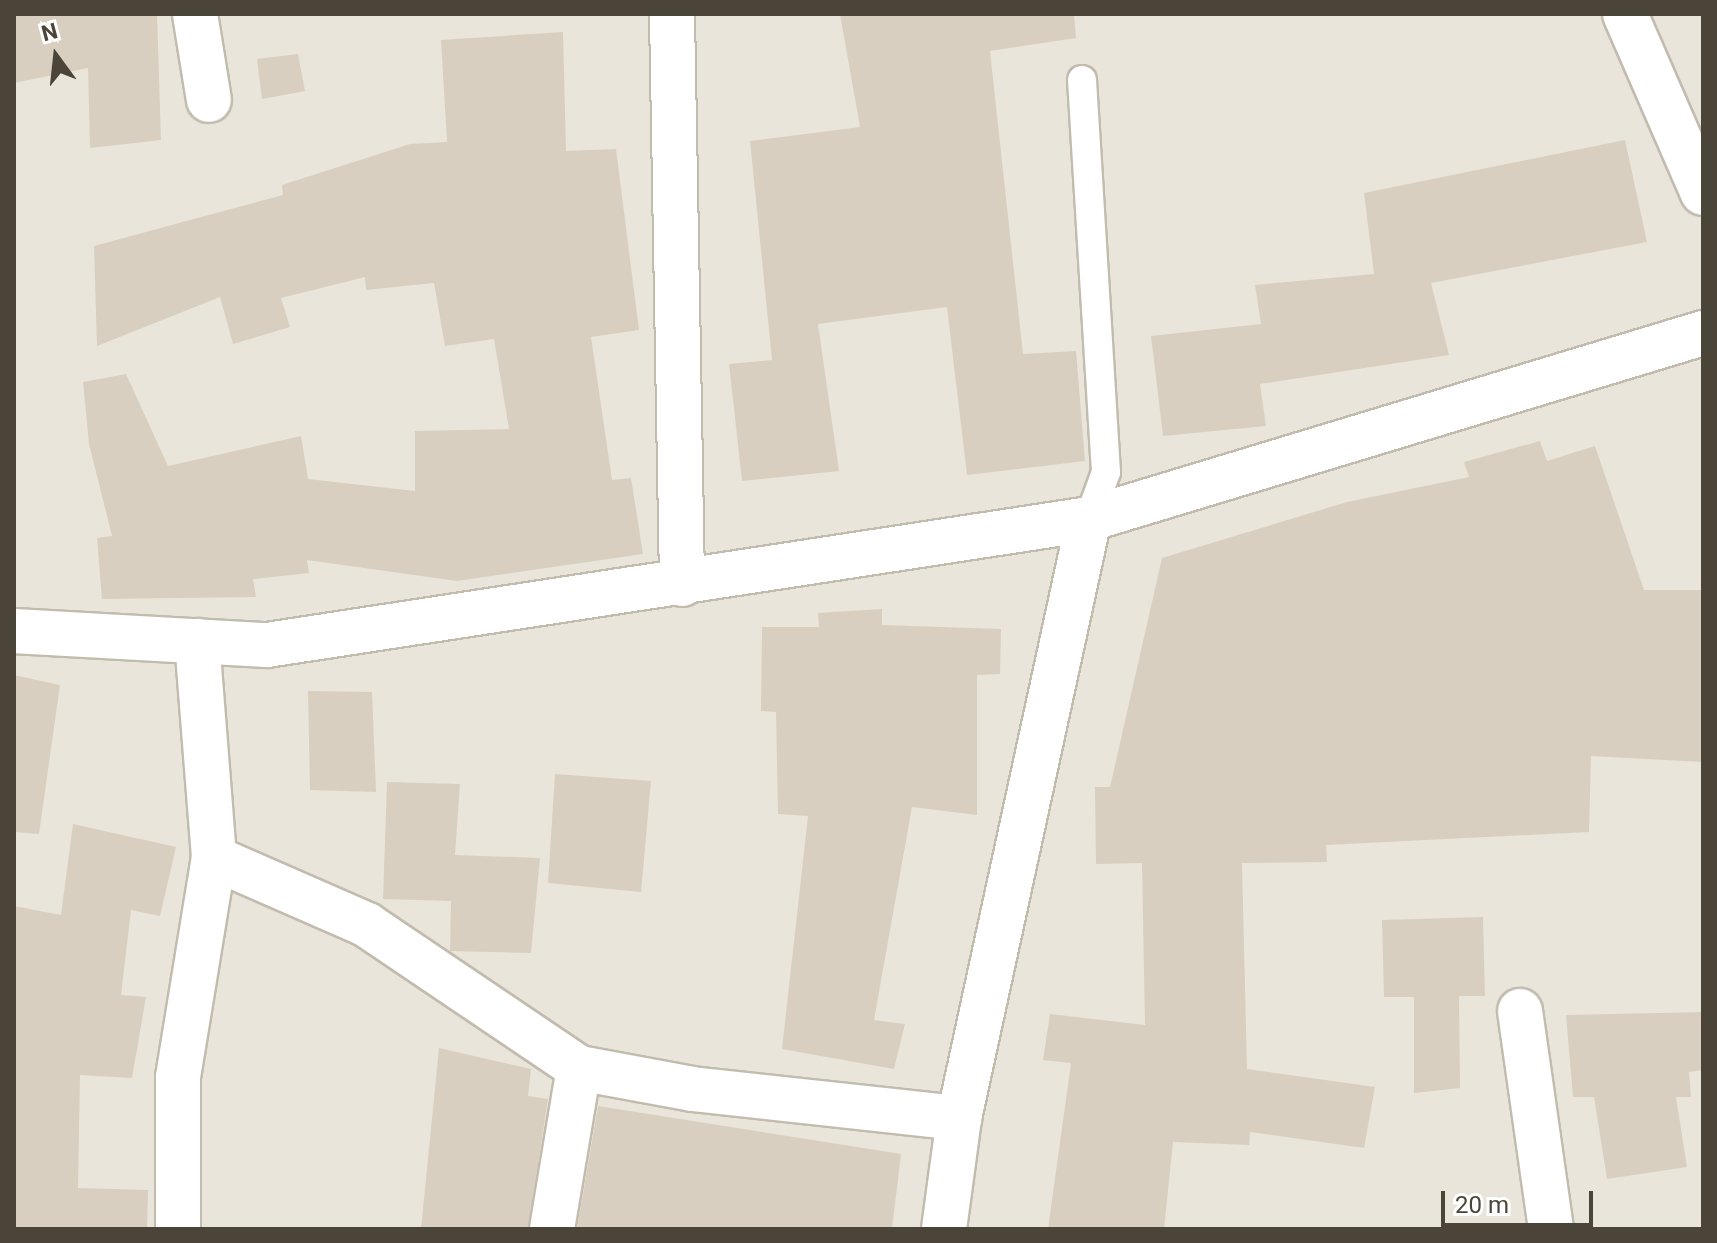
<!DOCTYPE html>
<html>
<head>
<meta charset="utf-8">
<style>
	body { margin:0 }
	#map { position:relative; width:1717px; height:1243px; overflow:hidden; background:#f6f3ec; font-family:Roboto,sans-serif }
	div>[style] { position:absolute }
	.residential>* { inset:0; background:#eae5da }
	.building>* { inset:0; background:#d8cfc1 }
	.roads { filter:drop-shadow(2px 0 #c2bbae) drop-shadow(-2px 0 #c2bbae) drop-shadow(0 2px #c2bbae) drop-shadow(0 -2px #c2bbae) }
	.service>* { height:28px; margin:-14px; padding:0 14px; transform-origin:14px; border-radius:14px; background:#fff }
	.minor>* { height:44px; margin:-22px; padding:0 22px; transform-origin:22px; border-radius:22px; background:#fff }
	span { translate:-50% -50%; white-space:nowrap; text-align:center; line-height:1.15; -webkit-text-stroke:8px #fff; paint-order:stroke }
	.frame { position:absolute; inset:0; border:16px solid #4b4439; pointer-events:none }
	.north { position:absolute; left:16px; top:16px; width:80px; height:80px; -webkit-text-stroke:6px #fff; paint-order:stroke; rotate:345deg; font-size:22px; font-weight:700; line-height:32px; text-align:center; color:#4b4439 }
	.north::after { content:''; display:block; margin:auto; width:28px; height:36px; background:#4b4439; clip-path:polygon(50% 0,100% 100%,50% 72%,0 100%) }
	.scale { position:absolute; left:1441px; top:1191px; width:152px; height:36px; box-sizing:border-box; border:4px solid #4b4439; border-top:0; padding-left:10px; font-size:24px; line-height:28px; white-space:nowrap; color:#4b4439; -webkit-text-stroke:6px #fff; paint-order:stroke }
</style>
</head>
<body>
<div id="map">
	<div class="residential">
		<div style="clip-path:polygon(14px 14px,1703px 14px,1703px 1229px,14px 1229px)"></div>
	</div>
	<div class="building">
		<div style="clip-path:polygon(14px 14px,157px 14px,161px 140px,90px 148px,88px 68px,14px 83px)"></div>
		<div style="clip-path:polygon(840px 14px,1074px 14px,1076px 38px,990px 51px,1023px 354px,1076px 351px,1085px 461px,967px 475px,947px 307px,818px 324px,839px 471px,742px 481px,729px 364px,772px 360px,750px 141px,860px 127px)"></div>
		<div style="clip-path:polygon(563px 32px,566px 151px,616px 149px,639px 330px,591px 337px,612px 480px,631px 478px,643px 554px,457px 581px,307px 560px,309px 573px,253px 579px,256px 597px,102px 599px,97px 538px,112px 536px,89px 444px,83px 382px,126px 374px,168px 466px,301px 436px,308px 479px,415px 491px,415px 431px,509px 429px,494px 339px,445px 346px,434px 283px,366px 290px,365px 277px,281px 298px,290px 327px,233px 344px,220px 297px,97px 346px,94px 246px,283px 195px,282px 185px,410px 144px,447px 142px,441px 40px)"></div>
		<div style="clip-path:polygon(298px 54px,305px 91px,262px 99px,257px 59px)"></div>
		<div style="clip-path:polygon(1625px 140px,1647px 242px,1431px 283px,1449px 355px,1260px 384px,1266px 426px,1163px 436px,1151px 336px,1261px 324px,1255px 285px,1374px 274px,1364px 193px)"></div>
		<div style="clip-path:polygon(1540px 441px,1547px 461px,1595px 446px,1644px 590px,1703px 590px,1703px 762px,1591px 756px,1589px 832px,1326px 845px,1327px 862px,1242px 863px,1247px 1069px,1375px 1087px,1364px 1148px,1250px 1132px,1249px 1145px,1173px 1142px,1164px 1229px,1048px 1229px,1071px 1063px,1043px 1060px,1050px 1014px,1145px 1025px,1142px 863px,1096px 864px,1095px 787px,1110px 787px,1162px 558px,1347px 502px,1469px 477px,1464px 462px)"></div>
		<div style="clip-path:polygon(882px 609px,882px 625px,1001px 629px,1000px 674px,977px 675px,977px 815px,912px 807px,874px 1020px,905px 1024px,894px 1069px,782px 1049px,808px 816px,778px 814px,776px 712px,761px 711px,762px 627px,819px 627px,818px 613px)"></div>
		<div style="clip-path:polygon(14px 675px,60px 685px,39px 834px,14px 832px)"></div>
		<div style="clip-path:polygon(308px 691px,372px 692px,376px 792px,310px 790px)"></div>
		<div style="clip-path:polygon(555px 774px,651px 781px,641px 892px,548px 883px)"></div>
		<div style="clip-path:polygon(387px 782px,460px 784px,455px 855px,540px 858px,531px 953px,450px 951px,451px 901px,383px 899px)"></div>
		<div style="clip-path:polygon(73px 824px,176px 847px,160px 916px,131px 910px,121px 995px,146px 997px,132px 1078px,80px 1075px,78px 1188px,148px 1190px,147px 1229px,14px 1229px,14px 906px,61px 915px)"></div>
		<div style="clip-path:polygon(1483px 917px,1485px 996px,1459px 996px,1460px 1088px,1414px 1093px,1414px 997px,1384px 997px,1382px 920px)"></div>
		<div style="clip-path:polygon(1703px 1012px,1703px 1070px,1689px 1072px,1691px 1097px,1676px 1097px,1687px 1167px,1607px 1179px,1594px 1097px,1573px 1097px,1566px 1015px)"></div>
		<div style="clip-path:polygon(439px 1048px,531px 1069px,528px 1096px,548px 1099px,528px 1229px,421px 1229px)"></div>
		<div style="clip-path:polygon(598px 1106px,901px 1154px,892px 1229px,577px 1229px)"></div>
	</div>
	<div class="roads">
		<div class="service">
			<div style="left:1082px;top:80px;width:393px;rotate:86.5deg"></div>
			<div style="left:1106px;top:472px;width:50px;rotate:109.9deg"></div>
		</div>
		<div class="minor">
			<div style="left:195px;top:14px;width:87px;rotate:80.8deg"></div>
			<div style="left:672px;top:14px;width:570px;rotate:88.99deg"></div>
			<div style="left:1625px;top:14px;width:195px;rotate:66.5deg"></div>
			<div style="left:14px;top:631px;width:253px;rotate:3.2deg"></div>
			<div style="left:267px;top:645px;width:832px;rotate:-8.71deg"></div>
			<div style="left:1089px;top:519px;width:642px;rotate:-16.85deg"></div>
			<div style="left:197px;top:641px;width:218px;rotate:85.5deg"></div>
			<div style="left:214px;top:858px;width:167px;rotate:23.6deg"></div>
			<div style="left:367px;top:925px;width:256px;rotate:34deg"></div>
			<div style="left:579px;top:1068px;width:115px;rotate:10.5deg"></div>
			<div style="left:692px;top:1089px;width:269px;rotate:6.2deg"></div>
			<div style="left:1520px;top:1011px;width:220px;rotate:81.9deg"></div>
			<div style="left:178px;top:1229px;width:152px;rotate:-90deg"></div>
			<div style="left:178px;top:1077px;width:222px;rotate:-80.7deg"></div>
			<div style="left:552px;top:1229px;width:163px;rotate:-80.5deg"></div>
			<div style="left:944px;top:1229px;width:112px;rotate:-82.3deg"></div>
			<div style="left:959px;top:1118px;width:613px;rotate:-77.76deg"></div>
		</div>
	</div>
	<div class="frame"></div>
	<div class="north">N</div>
	<div class="scale">20 m</div>
</div>
</body>
</html>
